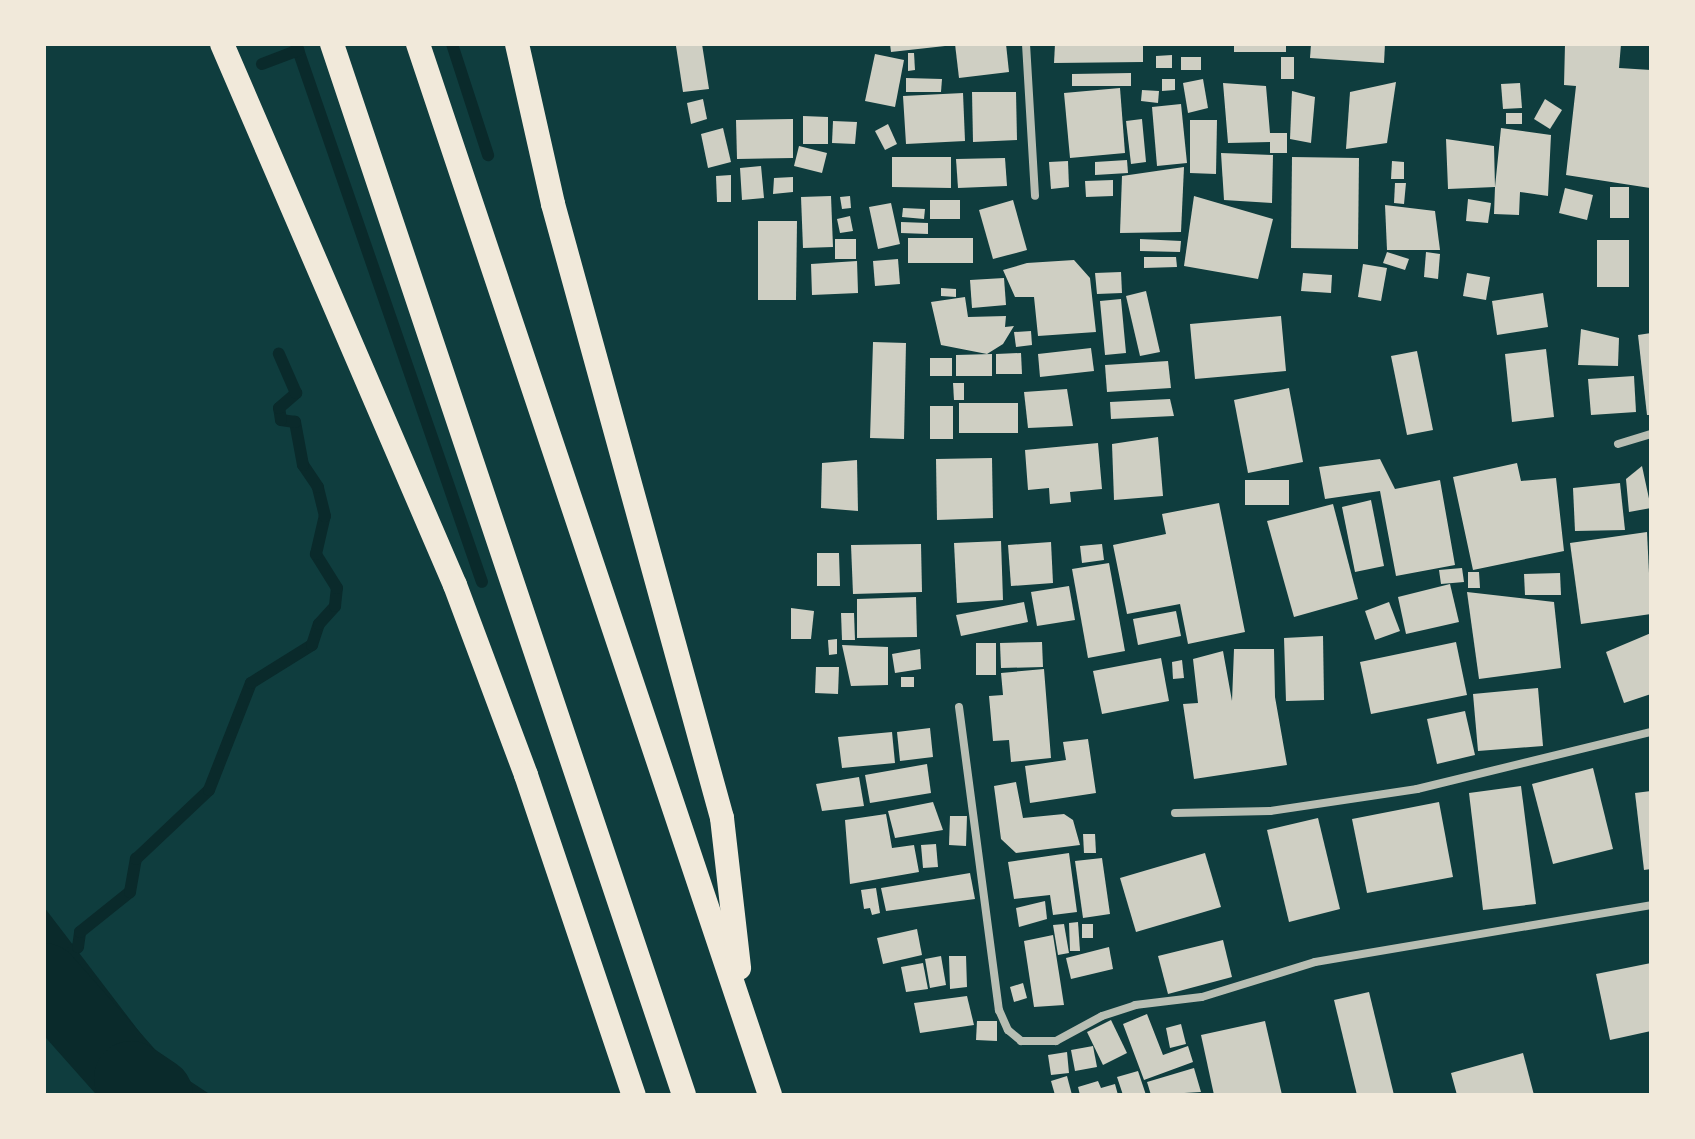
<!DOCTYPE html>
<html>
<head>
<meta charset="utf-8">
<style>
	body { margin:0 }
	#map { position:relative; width:1695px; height:1139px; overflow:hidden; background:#0f3d3e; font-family:Montserrat,sans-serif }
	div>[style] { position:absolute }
	.water>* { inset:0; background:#0a2a2b }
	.stream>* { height:12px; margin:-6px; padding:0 6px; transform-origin:6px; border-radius:6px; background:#0a2a2b }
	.river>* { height:74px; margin:-37px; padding:0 37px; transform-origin:37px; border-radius:37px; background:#0a2a2b }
	.building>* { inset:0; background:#cfcfc3 }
	.minor>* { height:8px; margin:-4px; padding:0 4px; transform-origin:4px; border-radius:4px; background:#b8beb3 }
	.motorway>* { height:24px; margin:-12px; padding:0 12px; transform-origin:12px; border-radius:12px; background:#f1e9da }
	span { translate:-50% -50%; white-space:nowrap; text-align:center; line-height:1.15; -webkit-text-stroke:8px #f1e9da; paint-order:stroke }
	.frame { position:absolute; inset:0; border:46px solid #f1e9da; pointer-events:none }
</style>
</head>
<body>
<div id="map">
	<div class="water">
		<div style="clip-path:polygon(44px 907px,164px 1064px,211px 1095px,175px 1095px,99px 1025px,44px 954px)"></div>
	</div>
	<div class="stream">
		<div style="left:296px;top:44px;width:569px;rotate:70.93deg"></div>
		<div style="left:452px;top:44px;width:117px;rotate:72deg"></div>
		<div style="left:262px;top:64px;width:39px;rotate:-21deg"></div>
		<div style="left:44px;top:974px;width:43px;rotate:-38.5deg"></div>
		<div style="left:78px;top:947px;width:15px;rotate:-82deg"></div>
		<div style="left:80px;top:932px;width:64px;rotate:-38.7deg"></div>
		<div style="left:130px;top:892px;width:34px;rotate:-80deg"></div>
		<div style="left:136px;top:859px;width:100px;rotate:-43.4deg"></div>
		<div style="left:209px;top:790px;width:115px;rotate:-68.6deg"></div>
		<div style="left:251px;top:683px;width:72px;rotate:-31.9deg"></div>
		<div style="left:312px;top:645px;width:22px;rotate:-72deg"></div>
		<div style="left:319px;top:624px;width:24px;rotate:-48deg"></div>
		<div style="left:335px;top:606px;width:18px;rotate:-84deg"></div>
		<div style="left:337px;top:588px;width:40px;rotate:-122deg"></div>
		<div style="left:316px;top:554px;width:39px;rotate:-77deg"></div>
		<div style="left:325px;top:516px;width:30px;rotate:-104deg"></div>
		<div style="left:318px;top:487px;width:27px;rotate:-124deg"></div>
		<div style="left:303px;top:465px;width:44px;rotate:-100.5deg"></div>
		<div style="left:295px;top:422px;width:14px;rotate:-172deg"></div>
		<div style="left:281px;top:420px;width:12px;rotate:-99deg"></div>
		<div style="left:279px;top:408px;width:23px;rotate:-41deg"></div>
		<div style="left:296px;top:393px;width:43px;rotate:-113.6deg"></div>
	</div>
	<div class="river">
		<div style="left:44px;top:980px;width:131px;rotate:48.4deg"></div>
		<div style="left:131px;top:1078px;width:30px;rotate:34deg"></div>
	</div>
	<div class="building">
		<div style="clip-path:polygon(702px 44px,709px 89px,683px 92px,676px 46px)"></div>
		<div style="clip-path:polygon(890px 44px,945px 44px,945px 46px,891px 52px)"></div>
		<div style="clip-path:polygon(955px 44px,1006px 44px,1009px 72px,959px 78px)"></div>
		<div style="clip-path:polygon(1055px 44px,1143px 44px,1143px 62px,1054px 63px)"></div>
		<div style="clip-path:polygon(1234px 44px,1286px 44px,1286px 52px,1234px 52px)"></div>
		<div style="clip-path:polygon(1311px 44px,1385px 44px,1384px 63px,1310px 58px)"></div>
		<div style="clip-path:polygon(1565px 44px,1621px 44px,1619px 68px,1651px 70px,1650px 188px,1566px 175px,1576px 86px,1564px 85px)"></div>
		<div style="clip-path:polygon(908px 53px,914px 53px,915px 70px,908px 71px)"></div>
		<div style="clip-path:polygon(875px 54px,904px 60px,895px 107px,865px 101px)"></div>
		<div style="clip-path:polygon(1172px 55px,1172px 68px,1156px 68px,1156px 56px)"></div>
		<div style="clip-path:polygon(1181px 57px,1201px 57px,1201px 70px,1181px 70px)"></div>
		<div style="clip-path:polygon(1281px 57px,1294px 57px,1294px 79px,1281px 79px)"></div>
		<div style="clip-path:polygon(1131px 73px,1131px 86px,1072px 86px,1072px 74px)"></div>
		<div style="clip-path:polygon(906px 78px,942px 79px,941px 92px,906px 92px)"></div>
		<div style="clip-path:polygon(1162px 79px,1175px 79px,1175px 90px,1162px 91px)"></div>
		<div style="clip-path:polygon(1203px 79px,1208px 108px,1188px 113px,1183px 83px)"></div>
		<div style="clip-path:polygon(1396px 82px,1387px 143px,1346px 149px,1350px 92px)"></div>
		<div style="clip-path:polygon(1223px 83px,1266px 86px,1270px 133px,1287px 133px,1287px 153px,1270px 153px,1270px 142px,1228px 143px)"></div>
		<div style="clip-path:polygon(1520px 83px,1522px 108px,1503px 109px,1501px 84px)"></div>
		<div style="clip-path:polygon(1120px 88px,1125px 153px,1070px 158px,1064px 93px)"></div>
		<div style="clip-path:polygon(1142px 90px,1159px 91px,1158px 103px,1141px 101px)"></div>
		<div style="clip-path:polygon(1292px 91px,1315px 97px,1311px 143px,1290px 139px)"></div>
		<div style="clip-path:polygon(972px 92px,1016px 92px,1017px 140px,973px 142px)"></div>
		<div style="clip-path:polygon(963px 93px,965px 141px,906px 144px,903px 96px)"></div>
		<div style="clip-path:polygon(703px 99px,707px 119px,691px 124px,687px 103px)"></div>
		<div style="clip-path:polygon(1545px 99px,1562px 110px,1550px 129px,1534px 119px)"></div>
		<div style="clip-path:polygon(1181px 104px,1187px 163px,1157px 166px,1152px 107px)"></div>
		<div style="clip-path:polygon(1506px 113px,1522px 113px,1522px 124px,1506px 124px)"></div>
		<div style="clip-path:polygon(803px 116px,828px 117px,828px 144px,803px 144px)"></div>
		<div style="clip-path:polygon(793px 119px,793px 158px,737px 159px,736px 120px)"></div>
		<div style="clip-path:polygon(1142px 119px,1146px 162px,1131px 164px,1126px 121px)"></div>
		<div style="clip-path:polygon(1190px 120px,1217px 120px,1216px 174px,1190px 173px)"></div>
		<div style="clip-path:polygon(833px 121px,857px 122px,855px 144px,832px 143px)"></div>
		<div style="clip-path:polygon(888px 124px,897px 144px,885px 150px,875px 131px)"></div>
		<div style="clip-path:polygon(723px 128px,731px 162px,708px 168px,701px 134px)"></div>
		<div style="clip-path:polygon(1501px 128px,1551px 135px,1548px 196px,1520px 192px,1519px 215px,1494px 214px,1495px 187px,1448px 189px,1446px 139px,1494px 146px,1495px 187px)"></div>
		<div style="clip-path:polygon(799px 146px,827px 153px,822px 173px,794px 166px)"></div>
		<div style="clip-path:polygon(1221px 153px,1273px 155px,1272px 203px,1224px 200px)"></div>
		<div style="clip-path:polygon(892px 157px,951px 157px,951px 188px,892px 187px)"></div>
		<div style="clip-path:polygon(1292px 157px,1359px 158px,1358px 249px,1291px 248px)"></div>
		<div style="clip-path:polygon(1005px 158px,1007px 186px,958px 188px,956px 159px)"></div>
		<div style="clip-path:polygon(1127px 160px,1128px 173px,1095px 175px,1095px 162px)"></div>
		<div style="clip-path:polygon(1068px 161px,1069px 187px,1051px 189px,1049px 162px)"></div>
		<div style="clip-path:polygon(1392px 161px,1404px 162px,1404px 179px,1391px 179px)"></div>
		<div style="clip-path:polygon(761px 166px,764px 198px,742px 200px,740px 168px)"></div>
		<div style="clip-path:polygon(1184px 167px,1181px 232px,1120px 233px,1122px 176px)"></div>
		<div style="clip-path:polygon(731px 175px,731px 202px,717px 202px,716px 176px)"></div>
		<div style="clip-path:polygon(793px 177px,793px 192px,773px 194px,774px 178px)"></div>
		<div style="clip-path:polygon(1113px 180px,1113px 196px,1086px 197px,1085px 181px)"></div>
		<div style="clip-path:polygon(1395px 183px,1406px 183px,1404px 204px,1394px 203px)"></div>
		<div style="clip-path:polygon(1610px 187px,1629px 187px,1629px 218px,1610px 218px)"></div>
		<div style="clip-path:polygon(1565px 188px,1593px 195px,1587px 220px,1559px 213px)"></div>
		<div style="clip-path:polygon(831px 196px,833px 247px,803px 248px,801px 197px)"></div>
		<div style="clip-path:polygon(850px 196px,851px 208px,842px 209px,840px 197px)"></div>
		<div style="clip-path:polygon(1194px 196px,1273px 219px,1258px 279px,1184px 266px)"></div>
		<div style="clip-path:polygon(1468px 199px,1491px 203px,1488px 223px,1466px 221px)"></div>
		<div style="clip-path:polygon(930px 200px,960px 200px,960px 219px,930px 219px)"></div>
		<div style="clip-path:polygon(1013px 200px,1027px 250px,993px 259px,979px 210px)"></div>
		<div style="clip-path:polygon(891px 203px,900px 244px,878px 249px,869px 207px)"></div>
		<div style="clip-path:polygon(1385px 205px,1435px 211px,1440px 250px,1387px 250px)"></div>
		<div style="clip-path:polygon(903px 208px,925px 209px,924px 219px,902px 217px)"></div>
		<div style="clip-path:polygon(850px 216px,853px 231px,840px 233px,837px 219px)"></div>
		<div style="clip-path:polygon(758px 221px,797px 221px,796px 300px,758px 300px)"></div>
		<div style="clip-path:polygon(901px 222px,928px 223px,928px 234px,901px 233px)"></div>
		<div style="clip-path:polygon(908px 238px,973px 238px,973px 263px,908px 263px)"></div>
		<div style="clip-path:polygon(835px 239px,856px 239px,856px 259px,835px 259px)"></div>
		<div style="clip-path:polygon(1140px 239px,1181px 241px,1180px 252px,1140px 251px)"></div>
		<div style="clip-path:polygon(1597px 240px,1629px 240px,1629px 287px,1597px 287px)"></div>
		<div style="clip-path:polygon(1387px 252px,1409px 259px,1405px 270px,1383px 263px)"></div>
		<div style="clip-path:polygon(1426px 252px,1440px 254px,1438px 279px,1424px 277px)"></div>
		<div style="clip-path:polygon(1144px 257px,1176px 257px,1177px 267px,1144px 268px)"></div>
		<div style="clip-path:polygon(898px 259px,900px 284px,875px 286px,873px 261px)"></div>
		<div style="clip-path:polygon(1074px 260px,1090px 278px,1096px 332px,1038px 336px,1034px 297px,1015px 297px,1003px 270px,1027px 263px)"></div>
		<div style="clip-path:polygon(857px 261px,858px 293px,812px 295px,811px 264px)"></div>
		<div style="clip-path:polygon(1363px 264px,1387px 268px,1381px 301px,1358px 297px)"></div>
		<div style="clip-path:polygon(1121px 272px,1122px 293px,1097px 294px,1095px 273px)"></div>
		<div style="clip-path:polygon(1303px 273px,1332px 275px,1331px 293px,1301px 291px)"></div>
		<div style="clip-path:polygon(1467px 273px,1490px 277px,1486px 300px,1463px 296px)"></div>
		<div style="clip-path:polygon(1004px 278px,1006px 305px,972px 308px,970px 280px)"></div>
		<div style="clip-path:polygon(941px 288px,956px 289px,956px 297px,941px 296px)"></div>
		<div style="clip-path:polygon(1146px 291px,1160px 352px,1140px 356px,1126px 296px)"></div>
		<div style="clip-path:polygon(1543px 293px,1548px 327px,1497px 335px,1492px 301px)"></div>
		<div style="clip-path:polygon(965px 297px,968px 317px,1006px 316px,1005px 327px,1014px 326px,1003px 344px,987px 354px,941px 345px,931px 302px)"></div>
		<div style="clip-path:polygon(1121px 299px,1126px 353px,1105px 355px,1100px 301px)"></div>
		<div style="clip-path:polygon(1281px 316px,1286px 371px,1195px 379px,1190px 324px)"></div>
		<div style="clip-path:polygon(1581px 329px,1619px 338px,1618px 366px,1578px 365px)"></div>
		<div style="clip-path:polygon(1031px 331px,1032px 345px,1016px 347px,1014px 332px)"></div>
		<div style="clip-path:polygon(1651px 333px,1651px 415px,1647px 415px,1638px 335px)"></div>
		<div style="clip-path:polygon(873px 342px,906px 343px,904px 439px,870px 438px)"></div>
		<div style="clip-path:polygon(1091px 348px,1094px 371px,1040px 377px,1038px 354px)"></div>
		<div style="clip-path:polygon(1546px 349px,1554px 417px,1512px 422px,1505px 354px)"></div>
		<div style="clip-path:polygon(1417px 351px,1433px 430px,1407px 435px,1391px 356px)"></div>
		<div style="clip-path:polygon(1021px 353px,1022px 374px,996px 374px,996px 354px)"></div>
		<div style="clip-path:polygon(992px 354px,992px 376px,956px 376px,956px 355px)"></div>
		<div style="clip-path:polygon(930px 358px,952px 358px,952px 376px,930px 376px)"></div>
		<div style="clip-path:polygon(1168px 361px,1171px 388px,1107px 392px,1105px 365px)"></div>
		<div style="clip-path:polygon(1634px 376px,1636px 412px,1591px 415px,1588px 379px)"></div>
		<div style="clip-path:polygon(953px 383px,964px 383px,964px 400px,954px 400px)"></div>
		<div style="clip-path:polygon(1289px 388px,1303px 462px,1248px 473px,1234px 400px)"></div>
		<div style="clip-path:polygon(1067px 389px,1073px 426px,1028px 428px,1024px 392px)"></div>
		<div style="clip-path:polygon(1170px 399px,1174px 416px,1111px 419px,1110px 402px)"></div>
		<div style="clip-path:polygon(959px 403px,1018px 403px,1018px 433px,959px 433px)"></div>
		<div style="clip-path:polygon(930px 406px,953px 406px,953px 439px,930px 439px)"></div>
		<div style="clip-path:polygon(1158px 437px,1163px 496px,1114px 500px,1112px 444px)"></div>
		<div style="clip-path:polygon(1098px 443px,1102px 489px,1070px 492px,1071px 502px,1050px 504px,1049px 488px,1028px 490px,1025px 450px)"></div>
		<div style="clip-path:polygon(992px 458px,993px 518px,937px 520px,936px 459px)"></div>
		<div style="clip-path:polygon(1380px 459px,1395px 489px,1440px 480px,1455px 565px,1396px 576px,1380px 491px,1325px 499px,1319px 467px)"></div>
		<div style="clip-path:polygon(857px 460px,858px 511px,821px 508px,822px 463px)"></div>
		<div style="clip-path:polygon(1517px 463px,1521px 481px,1556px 478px,1564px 551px,1473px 570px,1453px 477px)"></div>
		<div style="clip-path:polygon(1642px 466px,1651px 508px,1629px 512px,1626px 479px)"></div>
		<div style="clip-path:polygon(1245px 480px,1289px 480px,1289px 505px,1245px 505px)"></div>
		<div style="clip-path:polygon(1620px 483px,1625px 530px,1575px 531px,1573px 488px)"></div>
		<div style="clip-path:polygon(1371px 500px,1384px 566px,1355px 572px,1342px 507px)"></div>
		<div style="clip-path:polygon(1219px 503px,1245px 632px,1188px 644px,1180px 604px,1127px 614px,1113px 545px,1166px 534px,1162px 514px)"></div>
		<div style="clip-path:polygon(1333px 504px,1358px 599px,1294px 617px,1267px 521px)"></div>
		<div style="clip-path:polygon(1647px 532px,1651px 614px,1581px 624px,1570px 543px)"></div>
		<div style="clip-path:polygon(1001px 541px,1003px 600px,957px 603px,954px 543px)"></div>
		<div style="clip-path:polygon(1051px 542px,1053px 583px,1011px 586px,1008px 545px)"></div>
		<div style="clip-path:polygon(921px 544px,922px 592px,853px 594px,851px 545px)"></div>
		<div style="clip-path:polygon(1102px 544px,1104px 560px,1082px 563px,1080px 546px)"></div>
		<div style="clip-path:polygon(817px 553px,839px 553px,840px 586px,817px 586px)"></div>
		<div style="clip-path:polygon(1109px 563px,1125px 651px,1088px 658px,1072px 569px)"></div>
		<div style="clip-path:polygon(1462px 568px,1464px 582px,1441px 584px,1439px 570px)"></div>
		<div style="clip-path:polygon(1468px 572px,1479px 572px,1480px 588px,1468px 588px)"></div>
		<div style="clip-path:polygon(1560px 573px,1561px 595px,1525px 595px,1524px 574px)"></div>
		<div style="clip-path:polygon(1450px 584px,1459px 622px,1406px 634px,1398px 597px)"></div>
		<div style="clip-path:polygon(1069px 586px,1075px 620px,1037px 626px,1031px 592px)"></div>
		<div style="clip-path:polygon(1467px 592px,1554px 602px,1561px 668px,1479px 679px)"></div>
		<div style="clip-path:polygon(916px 597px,917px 637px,857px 638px,857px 599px)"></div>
		<div style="clip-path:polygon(1024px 602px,1028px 622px,961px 636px,956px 615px)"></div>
		<div style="clip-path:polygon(1389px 602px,1400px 631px,1375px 640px,1365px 611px)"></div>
		<div style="clip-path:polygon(791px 608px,814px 611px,811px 639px,791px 639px)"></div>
		<div style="clip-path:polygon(1176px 611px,1181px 636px,1138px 645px,1133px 619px)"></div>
		<div style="clip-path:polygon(841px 613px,854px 613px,855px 640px,842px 640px)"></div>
		<div style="clip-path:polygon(1651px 633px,1651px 694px,1624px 703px,1606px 652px)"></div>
		<div style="clip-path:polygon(1323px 636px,1324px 700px,1286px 701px,1284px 638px)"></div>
		<div style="clip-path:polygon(837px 639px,837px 654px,829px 655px,828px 640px)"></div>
		<div style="clip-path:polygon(1042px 642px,1043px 667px,1001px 668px,1000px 643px)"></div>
		<div style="clip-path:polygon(1456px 642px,1467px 695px,1371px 714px,1360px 662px)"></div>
		<div style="clip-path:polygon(976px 643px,996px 643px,996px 675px,976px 675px)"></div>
		<div style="clip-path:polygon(842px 645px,888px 647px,888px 685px,851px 686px)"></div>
		<div style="clip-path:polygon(920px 649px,921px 669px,895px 673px,892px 654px)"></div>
		<div style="clip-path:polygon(1234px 649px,1274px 649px,1275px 697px,1287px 765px,1194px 779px,1183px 704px,1198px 703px,1193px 659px,1223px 651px,1232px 701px)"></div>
		<div style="clip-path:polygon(1161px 658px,1169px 701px,1102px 714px,1093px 671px)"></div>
		<div style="clip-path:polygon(1182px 660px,1184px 678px,1173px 679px,1172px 662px)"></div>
		<div style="clip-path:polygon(816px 667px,839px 667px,838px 694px,815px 693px)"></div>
		<div style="clip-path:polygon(1044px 669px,1051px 758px,1011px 762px,1009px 740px,993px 741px,989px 696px,1003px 695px,1001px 673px)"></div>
		<div style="clip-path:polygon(901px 677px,914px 677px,914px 687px,901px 687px)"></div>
		<div style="clip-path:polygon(1538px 688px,1543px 746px,1478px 751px,1473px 694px)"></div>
		<div style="clip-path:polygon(1465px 711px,1475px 755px,1437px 764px,1427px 719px)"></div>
		<div style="clip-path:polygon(930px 728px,933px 757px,900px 761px,897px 732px)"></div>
		<div style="clip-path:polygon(892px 732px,895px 763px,842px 768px,838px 737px)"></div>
		<div style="clip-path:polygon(1088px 739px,1096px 793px,1030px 803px,1025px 766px,1066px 760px,1063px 742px)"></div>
		<div style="clip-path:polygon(927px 764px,931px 793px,870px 803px,865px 775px)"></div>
		<div style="clip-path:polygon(1593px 768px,1613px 849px,1553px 864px,1532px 784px)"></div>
		<div style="clip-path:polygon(859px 777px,864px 806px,822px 811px,816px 784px)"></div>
		<div style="clip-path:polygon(1016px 782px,1023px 818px,1064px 814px,1073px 820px,1080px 845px,1016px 853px,1001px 839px,994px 786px)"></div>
		<div style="clip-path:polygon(1521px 786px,1536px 904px,1483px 910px,1469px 793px)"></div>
		<div style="clip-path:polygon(1651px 791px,1651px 869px,1644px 870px,1635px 793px)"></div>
		<div style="clip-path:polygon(933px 802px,943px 830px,895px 838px,888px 811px)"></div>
		<div style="clip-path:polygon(1439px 802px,1453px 877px,1367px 893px,1352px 819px)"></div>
		<div style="clip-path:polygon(886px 814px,892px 848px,914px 845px,919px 872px,850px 884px,845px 820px)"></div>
		<div style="clip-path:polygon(950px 816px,967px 816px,966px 846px,949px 845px)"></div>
		<div style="clip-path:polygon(1318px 818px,1340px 909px,1289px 922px,1267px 830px)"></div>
		<div style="clip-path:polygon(1083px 834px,1095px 834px,1096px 853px,1084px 853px)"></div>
		<div style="clip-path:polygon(936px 844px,938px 867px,923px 868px,921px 845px)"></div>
		<div style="clip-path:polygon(1069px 853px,1077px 912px,1053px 915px,1050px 895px,1014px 899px,1008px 862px)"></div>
		<div style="clip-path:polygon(1205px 853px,1221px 907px,1136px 932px,1120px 878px)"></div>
		<div style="clip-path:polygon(1102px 858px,1110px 914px,1083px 918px,1075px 861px)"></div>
		<div style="clip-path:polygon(970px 873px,975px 899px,886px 911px,881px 888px)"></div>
		<div style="clip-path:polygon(876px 888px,880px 913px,872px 915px,870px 908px,864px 909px,861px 890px)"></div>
		<div style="clip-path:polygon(1045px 901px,1047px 919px,1019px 927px,1016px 908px)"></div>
		<div style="clip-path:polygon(1078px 922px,1080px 951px,1070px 951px,1069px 923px)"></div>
		<div style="clip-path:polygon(1064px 924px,1069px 953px,1058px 955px,1053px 925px)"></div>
		<div style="clip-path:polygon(1082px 924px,1093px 924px,1093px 938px,1082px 938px)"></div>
		<div style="clip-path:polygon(917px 929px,922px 955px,883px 964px,877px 938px)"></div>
		<div style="clip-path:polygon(1053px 935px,1064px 1005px,1034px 1007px,1024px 941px)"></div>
		<div style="clip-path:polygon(1223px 940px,1232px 977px,1168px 994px,1158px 956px)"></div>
		<div style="clip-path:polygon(1109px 947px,1113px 969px,1071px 979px,1066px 958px)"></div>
		<div style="clip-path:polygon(941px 956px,946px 985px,930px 988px,925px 959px)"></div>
		<div style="clip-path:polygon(949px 956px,966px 956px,967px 987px,950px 989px)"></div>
		<div style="clip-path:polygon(923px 963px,928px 989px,906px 992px,901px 967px)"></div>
		<div style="clip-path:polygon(1651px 963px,1651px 1031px,1610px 1040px,1596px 974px)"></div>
		<div style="clip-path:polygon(1023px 983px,1027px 998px,1014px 1002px,1010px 987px)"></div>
		<div style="clip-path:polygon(1369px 992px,1394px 1095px,1357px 1095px,1334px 1000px)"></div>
		<div style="clip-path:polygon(967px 996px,974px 1025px,920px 1033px,914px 1003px)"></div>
		<div style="clip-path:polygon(1147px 1014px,1163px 1055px,1188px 1046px,1193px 1062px,1144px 1080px,1123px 1024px)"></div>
		<div style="clip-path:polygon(1111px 1020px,1127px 1053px,1103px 1065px,1087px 1032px)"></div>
		<div style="clip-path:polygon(977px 1021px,997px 1021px,997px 1041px,976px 1040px)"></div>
		<div style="clip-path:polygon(1265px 1021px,1282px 1095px,1214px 1095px,1201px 1035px)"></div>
		<div style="clip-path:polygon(1181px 1024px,1186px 1044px,1170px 1048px,1166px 1028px)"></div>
		<div style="clip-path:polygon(1093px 1046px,1097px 1067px,1075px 1071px,1071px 1050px)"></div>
		<div style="clip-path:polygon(1067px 1052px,1069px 1073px,1051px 1075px,1048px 1055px)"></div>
		<div style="clip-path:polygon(1523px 1053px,1534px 1095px,1457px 1095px,1451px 1073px)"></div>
		<div style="clip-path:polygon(1194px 1068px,1201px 1092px,1151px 1095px,1147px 1082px)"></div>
		<div style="clip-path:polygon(1138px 1071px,1146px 1095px,1123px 1095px,1117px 1077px)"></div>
		<div style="clip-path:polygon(1067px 1076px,1072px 1095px,1055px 1095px,1051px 1081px)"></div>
		<div style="clip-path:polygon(1098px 1081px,1101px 1088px,1115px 1084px,1118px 1095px,1080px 1095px,1078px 1087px)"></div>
	</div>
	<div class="minor">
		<div style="left:1026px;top:44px;width:152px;rotate:86.6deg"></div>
		<div style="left:1618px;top:444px;width:34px;rotate:-17deg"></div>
		<div style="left:959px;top:707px;width:306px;rotate:82.5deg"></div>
		<div style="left:999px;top:1010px;width:22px;rotate:66deg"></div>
		<div style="left:1008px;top:1030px;width:17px;rotate:40deg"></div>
		<div style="left:1021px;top:1041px;width:35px"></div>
		<div style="left:1056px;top:1041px;width:52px;rotate:-28.5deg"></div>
		<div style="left:1102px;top:1016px;width:35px;rotate:-18deg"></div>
		<div style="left:1135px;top:1005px;width:67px;rotate:-6.8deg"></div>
		<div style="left:1202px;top:997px;width:118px;rotate:-17.2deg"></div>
		<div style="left:1315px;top:962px;width:341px;rotate:-9.6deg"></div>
		<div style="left:1175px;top:813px;width:95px;rotate:-1.2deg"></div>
		<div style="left:1270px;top:811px;width:149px;rotate:-8.5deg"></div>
		<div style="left:1417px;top:789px;width:241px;rotate:-13.7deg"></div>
	</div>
	<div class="motorway">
		<div style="left:222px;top:44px;width:589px;rotate:66.7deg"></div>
		<div style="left:455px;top:585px;width:203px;rotate:69.5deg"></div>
		<div style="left:526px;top:775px;width:338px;rotate:71.4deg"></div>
		<div style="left:332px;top:44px;width:1108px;rotate:71.48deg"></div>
		<div style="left:418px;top:44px;width:1108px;rotate:71.48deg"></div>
		<div style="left:517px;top:44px;width:164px;rotate:77.3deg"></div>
		<div style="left:553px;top:204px;width:637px;rotate:74.61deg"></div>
		<div style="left:722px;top:818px;width:151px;rotate:83.5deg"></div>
	</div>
	<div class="frame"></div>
</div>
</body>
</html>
